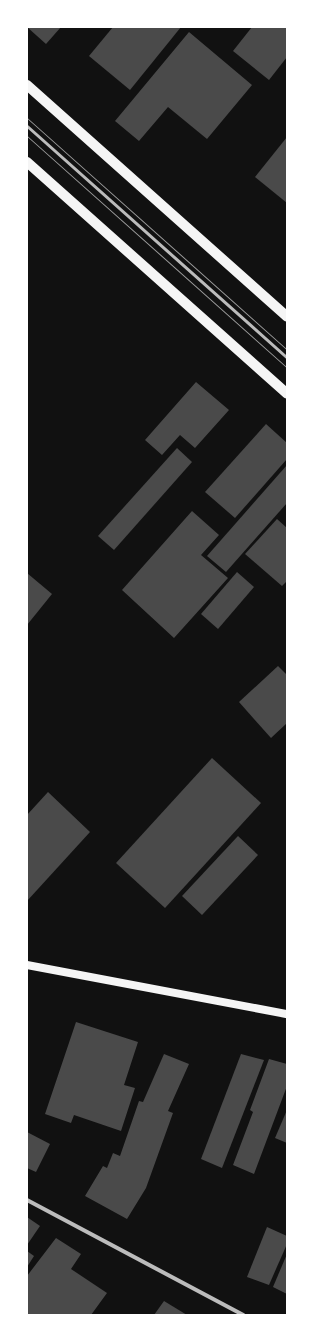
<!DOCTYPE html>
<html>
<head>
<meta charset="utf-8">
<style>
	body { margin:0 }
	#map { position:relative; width:314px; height:1342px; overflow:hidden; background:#111; font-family:"Open Sans",sans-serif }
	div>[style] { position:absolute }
	.building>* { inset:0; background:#4a4a4a }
	.service>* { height:3px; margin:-1.5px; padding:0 1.5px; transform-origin:1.5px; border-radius:1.5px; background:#bcbcbc }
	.minor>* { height:4px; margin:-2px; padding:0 2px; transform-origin:2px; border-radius:2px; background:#bcbcbc }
	.secondary>* { height:8px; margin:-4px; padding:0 4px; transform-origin:4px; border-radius:4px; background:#f5f5f5 }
	.primary>* { height:10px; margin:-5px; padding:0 5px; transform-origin:5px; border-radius:5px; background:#f5f5f5 }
	.tram>* { height:1px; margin:-0.5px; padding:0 0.5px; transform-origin:0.5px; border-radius:0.5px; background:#9a9a9a }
	span { translate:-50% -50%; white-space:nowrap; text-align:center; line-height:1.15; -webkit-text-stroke:4px #fff; paint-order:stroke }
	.frame { position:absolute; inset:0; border:28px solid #fff; pointer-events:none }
</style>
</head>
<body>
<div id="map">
	<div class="building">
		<div style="clip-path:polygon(27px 27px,61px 27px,46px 44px)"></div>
		<div style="clip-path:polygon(113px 27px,181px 27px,130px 90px,89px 56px)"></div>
		<div style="clip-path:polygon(252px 27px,287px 27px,287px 57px,269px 80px,233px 51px)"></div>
		<div style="clip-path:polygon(189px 32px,252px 85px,207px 139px,168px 107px,139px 141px,115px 121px)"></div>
		<div style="clip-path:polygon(287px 137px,287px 203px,255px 177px)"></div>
		<div style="clip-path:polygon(196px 382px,229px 410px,195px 448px,180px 435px,162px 455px,145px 440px)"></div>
		<div style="clip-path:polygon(266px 424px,287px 443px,287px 459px,235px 518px,205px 492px)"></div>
		<div style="clip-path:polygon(177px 448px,192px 462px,114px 550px,98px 536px)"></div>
		<div style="clip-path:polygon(287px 465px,287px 503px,226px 572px,207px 556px)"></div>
		<div style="clip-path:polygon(192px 511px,219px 535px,201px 555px,228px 578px,174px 638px,122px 590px)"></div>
		<div style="clip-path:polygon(277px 519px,287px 528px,287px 581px,282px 586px,245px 554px)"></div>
		<div style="clip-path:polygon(237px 572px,254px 587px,218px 629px,201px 614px)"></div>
		<div style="clip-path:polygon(27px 573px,52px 594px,27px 625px)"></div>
		<div style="clip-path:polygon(278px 666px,287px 675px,287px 723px,271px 738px,239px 702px)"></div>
		<div style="clip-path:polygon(212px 758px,261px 803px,165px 908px,116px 863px)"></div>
		<div style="clip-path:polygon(48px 792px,90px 832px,27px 901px,27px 815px)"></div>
		<div style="clip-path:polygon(238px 836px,258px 855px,202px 915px,182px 896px)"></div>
		<div style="clip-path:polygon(76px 1022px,138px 1042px,124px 1085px,135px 1088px,121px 1131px,74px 1115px,71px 1123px,45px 1114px)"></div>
		<div style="clip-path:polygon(164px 1054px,189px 1064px,168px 1111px,173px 1113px,146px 1188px,127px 1219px,85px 1196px,103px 1166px,107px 1168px,113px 1153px,120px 1156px,139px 1101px,143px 1102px)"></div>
		<div style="clip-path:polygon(241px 1054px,264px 1060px,222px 1168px,201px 1159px)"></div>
		<div style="clip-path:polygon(269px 1059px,287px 1064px,287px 1086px,254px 1174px,233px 1165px,253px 1112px,250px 1110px)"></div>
		<div style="clip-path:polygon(287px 1110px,287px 1143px,275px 1138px)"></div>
		<div style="clip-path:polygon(27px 1132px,50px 1144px,36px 1172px,27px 1168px)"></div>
		<div style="clip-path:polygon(27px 1217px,40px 1226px,27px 1245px)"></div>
		<div style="clip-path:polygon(267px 1227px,287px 1236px,287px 1244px,269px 1285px,247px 1277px)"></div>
		<div style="clip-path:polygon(56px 1238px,81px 1254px,71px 1269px,107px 1293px,91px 1315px,27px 1315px,27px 1276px)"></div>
		<div style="clip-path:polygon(27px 1251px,34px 1256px,27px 1267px)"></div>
		<div style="clip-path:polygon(287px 1254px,287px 1294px,273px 1287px)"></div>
		<div style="clip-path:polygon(164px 1301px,187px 1315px,154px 1315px)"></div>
	</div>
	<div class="service">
		<div style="left:27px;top:126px;width:348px;rotate:41.7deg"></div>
	</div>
	<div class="minor">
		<div style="left:27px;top:1200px;width:245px;rotate:28deg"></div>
	</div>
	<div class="secondary">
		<div style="left:27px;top:965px;width:265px;rotate:10.7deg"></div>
	</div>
	<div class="primary">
		<div style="left:27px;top:85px;width:348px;rotate:41.7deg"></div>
		<div style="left:27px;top:162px;width:348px;rotate:41.7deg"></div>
	</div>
	<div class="tram">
		<div style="left:27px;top:118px;width:348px;rotate:41.7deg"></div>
		<div style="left:27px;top:136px;width:348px;rotate:41.7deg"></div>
	</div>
	<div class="frame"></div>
</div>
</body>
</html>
